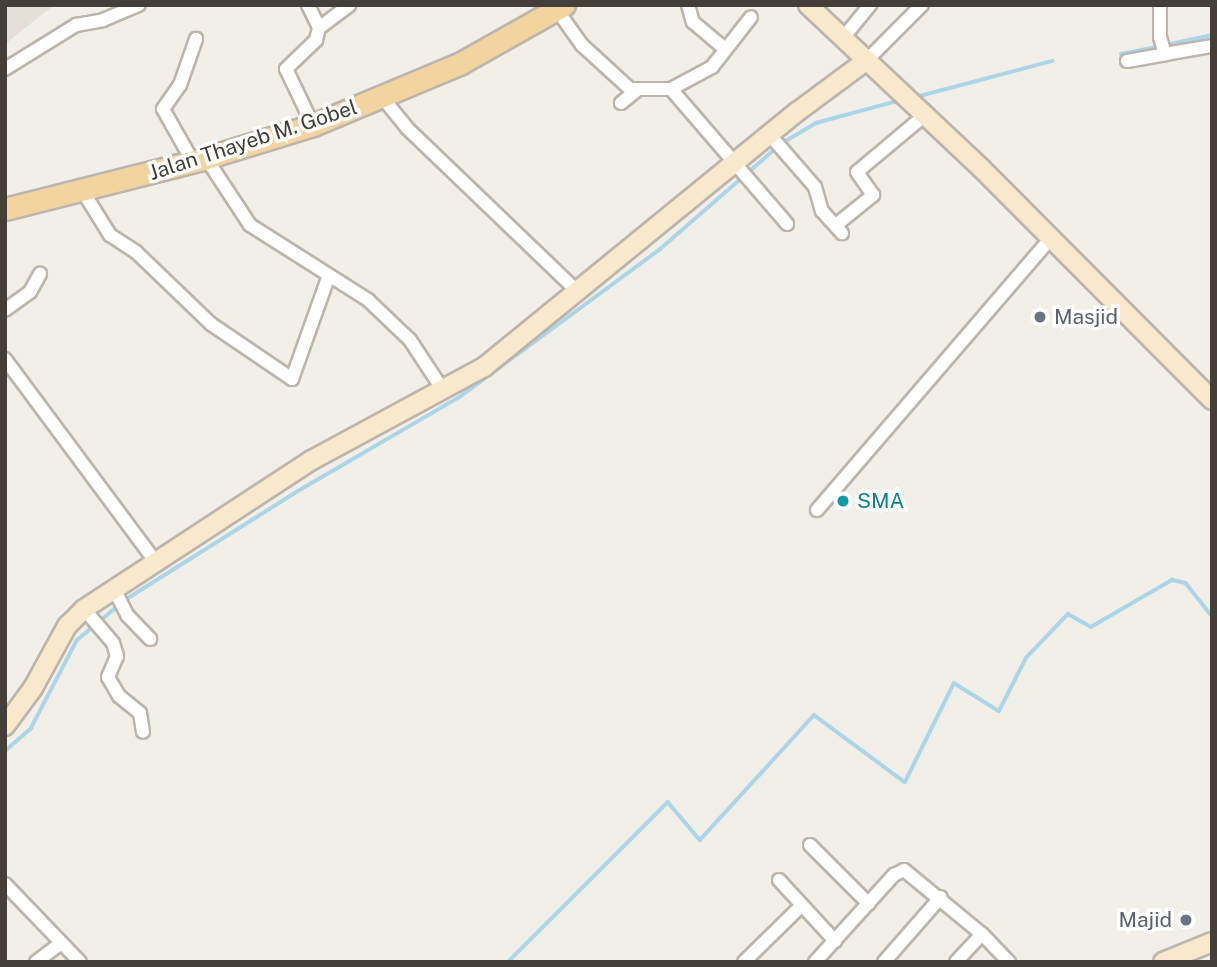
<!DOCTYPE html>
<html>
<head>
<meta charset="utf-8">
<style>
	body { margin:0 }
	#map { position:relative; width:1217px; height:967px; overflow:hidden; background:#f2eee8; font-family:"Public Sans",sans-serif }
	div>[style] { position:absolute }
	.residential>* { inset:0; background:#e5dfd7 }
	.stream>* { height:3.5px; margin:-1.75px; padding:0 1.75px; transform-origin:1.75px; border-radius:1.75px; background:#acd5e8 }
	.roads { filter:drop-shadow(2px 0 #bcb5ac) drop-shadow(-2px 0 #bcb5ac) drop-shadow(0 2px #bcb5ac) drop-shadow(0 -2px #bcb5ac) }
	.street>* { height:12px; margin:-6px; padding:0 6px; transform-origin:6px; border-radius:6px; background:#fff }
	.secondary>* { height:18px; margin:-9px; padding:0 9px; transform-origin:9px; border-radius:9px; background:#f8e9cc }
	.primary>* { height:21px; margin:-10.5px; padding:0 10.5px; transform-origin:10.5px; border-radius:10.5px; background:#f2d4a1 }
	.dots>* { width:19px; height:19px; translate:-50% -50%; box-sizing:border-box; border:4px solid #fff; border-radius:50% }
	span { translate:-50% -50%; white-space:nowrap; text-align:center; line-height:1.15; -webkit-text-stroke:7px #fff; paint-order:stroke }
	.street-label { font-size:21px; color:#453e38 }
	.worship-label { font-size:21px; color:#5b616d }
	.left { translate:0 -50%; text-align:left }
	.right { translate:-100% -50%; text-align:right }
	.culture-label { font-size:21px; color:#0d838f }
	.frame { position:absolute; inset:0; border:7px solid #453e38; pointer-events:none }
</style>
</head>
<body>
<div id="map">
	<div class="residential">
		<div style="clip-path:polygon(5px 5px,54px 5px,5px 44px)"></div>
	</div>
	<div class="stream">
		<div style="left:1166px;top:45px;width:47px;rotate:-12.3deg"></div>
		<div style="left:1121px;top:54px;width:38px;rotate:-11deg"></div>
		<div style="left:916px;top:97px;width:141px;rotate:-14.8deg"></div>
		<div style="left:125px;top:600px;width:204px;rotate:-32.2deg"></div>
		<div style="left:298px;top:491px;width:189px;rotate:-30.2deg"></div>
		<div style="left:461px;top:396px;width:246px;rotate:-36.4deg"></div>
		<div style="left:659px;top:250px;width:162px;rotate:-41deg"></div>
		<div style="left:781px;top:144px;width:41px;rotate:-31deg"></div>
		<div style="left:816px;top:123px;width:88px;rotate:-15.1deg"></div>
		<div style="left:5px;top:751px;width:35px;rotate:-41deg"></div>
		<div style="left:31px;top:728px;width:99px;rotate:-62.4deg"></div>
		<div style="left:77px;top:640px;width:55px;rotate:-39.8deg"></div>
		<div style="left:508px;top:962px;width:226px;rotate:-45deg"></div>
		<div style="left:668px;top:802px;width:50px;rotate:49.9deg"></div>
		<div style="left:700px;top:840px;width:169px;rotate:-47.6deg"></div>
		<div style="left:814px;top:715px;width:113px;rotate:36.4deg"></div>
		<div style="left:905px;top:782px;width:110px;rotate:-63.7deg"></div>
		<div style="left:954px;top:683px;width:53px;rotate:31.9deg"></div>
		<div style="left:999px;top:711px;width:59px;rotate:-63deg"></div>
		<div style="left:1026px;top:658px;width:61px;rotate:-46.3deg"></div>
		<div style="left:1068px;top:614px;width:26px;rotate:29deg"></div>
		<div style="left:1091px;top:627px;width:94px;rotate:-30.1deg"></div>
		<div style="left:1172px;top:580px;width:14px;rotate:12deg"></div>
		<div style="left:1186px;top:583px;width:42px;rotate:51.8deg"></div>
	</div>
	<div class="roads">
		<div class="street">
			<div style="left:308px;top:5px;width:25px;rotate:64deg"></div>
			<div style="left:319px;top:28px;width:38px;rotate:-37deg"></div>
			<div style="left:688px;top:5px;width:18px;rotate:74deg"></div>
			<div style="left:693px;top:22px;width:42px;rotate:40.2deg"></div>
			<div style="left:1160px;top:5px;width:32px;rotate:90deg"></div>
			<div style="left:1160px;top:37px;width:18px;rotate:74deg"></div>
			<div style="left:1165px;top:54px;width:48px;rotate:-9.7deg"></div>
			<div style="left:557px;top:10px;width:43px;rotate:54.5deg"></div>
			<div style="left:582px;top:45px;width:65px;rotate:42.5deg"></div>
			<div style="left:630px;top:89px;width:41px"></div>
			<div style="left:671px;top:89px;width:178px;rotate:49.3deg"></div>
			<div style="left:843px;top:38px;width:43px;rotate:-50.7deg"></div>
			<div style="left:867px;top:60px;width:78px;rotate:-45deg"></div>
			<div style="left:1127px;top:61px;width:39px;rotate:-10deg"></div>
			<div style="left:5px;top:69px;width:84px;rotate:-31.8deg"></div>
			<div style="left:76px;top:25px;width:27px;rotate:-10deg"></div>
			<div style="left:103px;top:20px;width:39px;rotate:-23deg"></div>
			<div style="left:671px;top:89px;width:47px;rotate:-28.2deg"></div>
			<div style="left:712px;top:67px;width:63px;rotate:-52deg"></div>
			<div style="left:382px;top:97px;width:40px;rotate:51deg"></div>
			<div style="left:407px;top:128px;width:234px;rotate:43.8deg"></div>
			<div style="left:621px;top:103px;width:19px;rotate:-39deg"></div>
			<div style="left:313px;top:125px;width:62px;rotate:-115.7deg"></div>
			<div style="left:286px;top:69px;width:42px;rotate:-44deg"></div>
			<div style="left:316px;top:40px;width:12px;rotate:-76deg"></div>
			<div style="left:769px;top:134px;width:70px;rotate:49deg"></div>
			<div style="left:815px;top:187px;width:25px;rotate:74deg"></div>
			<div style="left:822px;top:211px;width:30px;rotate:48deg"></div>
			<div style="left:206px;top:158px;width:80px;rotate:56.7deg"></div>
			<div style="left:250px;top:225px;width:140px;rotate:32.4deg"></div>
			<div style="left:368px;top:300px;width:58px;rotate:43.6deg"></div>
			<div style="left:410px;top:340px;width:60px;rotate:56.6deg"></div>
			<div style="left:193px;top:162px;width:61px;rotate:-119.5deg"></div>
			<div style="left:163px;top:109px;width:29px;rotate:-55deg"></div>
			<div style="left:180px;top:85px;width:49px;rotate:-70.8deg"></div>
			<div style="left:82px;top:190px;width:53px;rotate:58.1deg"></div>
			<div style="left:110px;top:235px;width:31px;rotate:33deg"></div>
			<div style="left:136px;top:252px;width:104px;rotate:43.8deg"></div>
			<div style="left:211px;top:324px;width:98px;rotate:34.2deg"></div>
			<div style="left:292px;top:379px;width:110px;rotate:-70.4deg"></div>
			<div style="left:836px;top:225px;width:48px;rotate:-39deg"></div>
			<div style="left:873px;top:195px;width:28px;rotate:-125deg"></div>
			<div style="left:857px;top:172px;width:89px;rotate:-40deg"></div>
			<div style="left:5px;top:310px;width:31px;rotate:-36deg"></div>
			<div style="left:30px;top:292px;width:21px;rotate:-61deg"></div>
			<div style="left:5px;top:359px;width:252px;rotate:53.4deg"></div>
			<div style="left:817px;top:510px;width:359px;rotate:-49.3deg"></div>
			<div style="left:114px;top:589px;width:30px;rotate:63deg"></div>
			<div style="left:128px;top:616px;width:32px;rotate:46deg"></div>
			<div style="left:84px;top:609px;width:45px;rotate:49.5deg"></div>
			<div style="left:113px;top:643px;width:14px;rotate:73deg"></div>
			<div style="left:117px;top:656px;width:23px;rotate:113deg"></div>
			<div style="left:108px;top:677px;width:22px;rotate:60deg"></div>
			<div style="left:119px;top:696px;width:27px;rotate:39deg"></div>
			<div style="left:140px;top:713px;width:19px;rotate:81deg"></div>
			<div style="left:810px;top:845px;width:83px;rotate:45deg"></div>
			<div style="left:779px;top:880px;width:83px;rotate:47.4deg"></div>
			<div style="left:5px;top:884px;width:108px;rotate:46.1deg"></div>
			<div style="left:982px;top:934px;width:39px;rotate:46deg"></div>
			<div style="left:36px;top:962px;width:31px;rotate:-37deg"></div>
			<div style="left:744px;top:962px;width:81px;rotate:-44.5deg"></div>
			<div style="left:815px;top:962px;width:118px;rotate:-47.8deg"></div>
			<div style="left:894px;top:875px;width:11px;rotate:-27deg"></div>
			<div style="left:904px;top:870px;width:101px;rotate:39.4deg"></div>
			<div style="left:982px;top:934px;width:38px;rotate:133deg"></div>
			<div style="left:884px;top:962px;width:86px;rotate:-48.8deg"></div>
		</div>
		<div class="secondary">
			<div style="left:808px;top:5px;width:239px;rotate:43.3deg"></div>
			<div style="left:982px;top:169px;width:326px;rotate:45.1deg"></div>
			<div style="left:5px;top:726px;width:47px;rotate:-53.6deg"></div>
			<div style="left:33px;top:688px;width:71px;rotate:-61.3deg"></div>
			<div style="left:67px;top:626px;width:24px;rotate:-45deg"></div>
			<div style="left:84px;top:609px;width:272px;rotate:-33.2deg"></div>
			<div style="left:312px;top:460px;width:196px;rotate:-28.4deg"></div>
			<div style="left:484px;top:367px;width:404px;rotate:-39.2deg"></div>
			<div style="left:797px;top:112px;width:87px;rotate:-36.6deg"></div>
			<div style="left:1163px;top:962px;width:53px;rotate:-22.2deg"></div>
		</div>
		<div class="primary">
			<div style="left:5px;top:209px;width:207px;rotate:-14.2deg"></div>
			<div style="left:206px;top:158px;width:112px;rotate:-17.1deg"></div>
			<div style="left:313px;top:125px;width:160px;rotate:-22.7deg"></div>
			<div style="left:461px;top:63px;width:118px;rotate:-29.4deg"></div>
		</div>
	</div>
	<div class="dots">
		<div style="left:1040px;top:317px;background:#6b7280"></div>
		<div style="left:843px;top:501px;background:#0f9aa8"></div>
		<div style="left:1186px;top:920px;background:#6b7280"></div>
	</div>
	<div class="street-label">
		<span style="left:253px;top:140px;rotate:-18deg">Jalan Thayeb M. Gobel</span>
	</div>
	<div class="worship-label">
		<span class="left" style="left:1054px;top:317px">Masjid</span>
		<span class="right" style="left:1172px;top:920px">Majid</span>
	</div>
	<div class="culture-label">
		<span class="left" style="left:857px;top:501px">SMA</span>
	</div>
	<div class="frame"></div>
</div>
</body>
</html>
